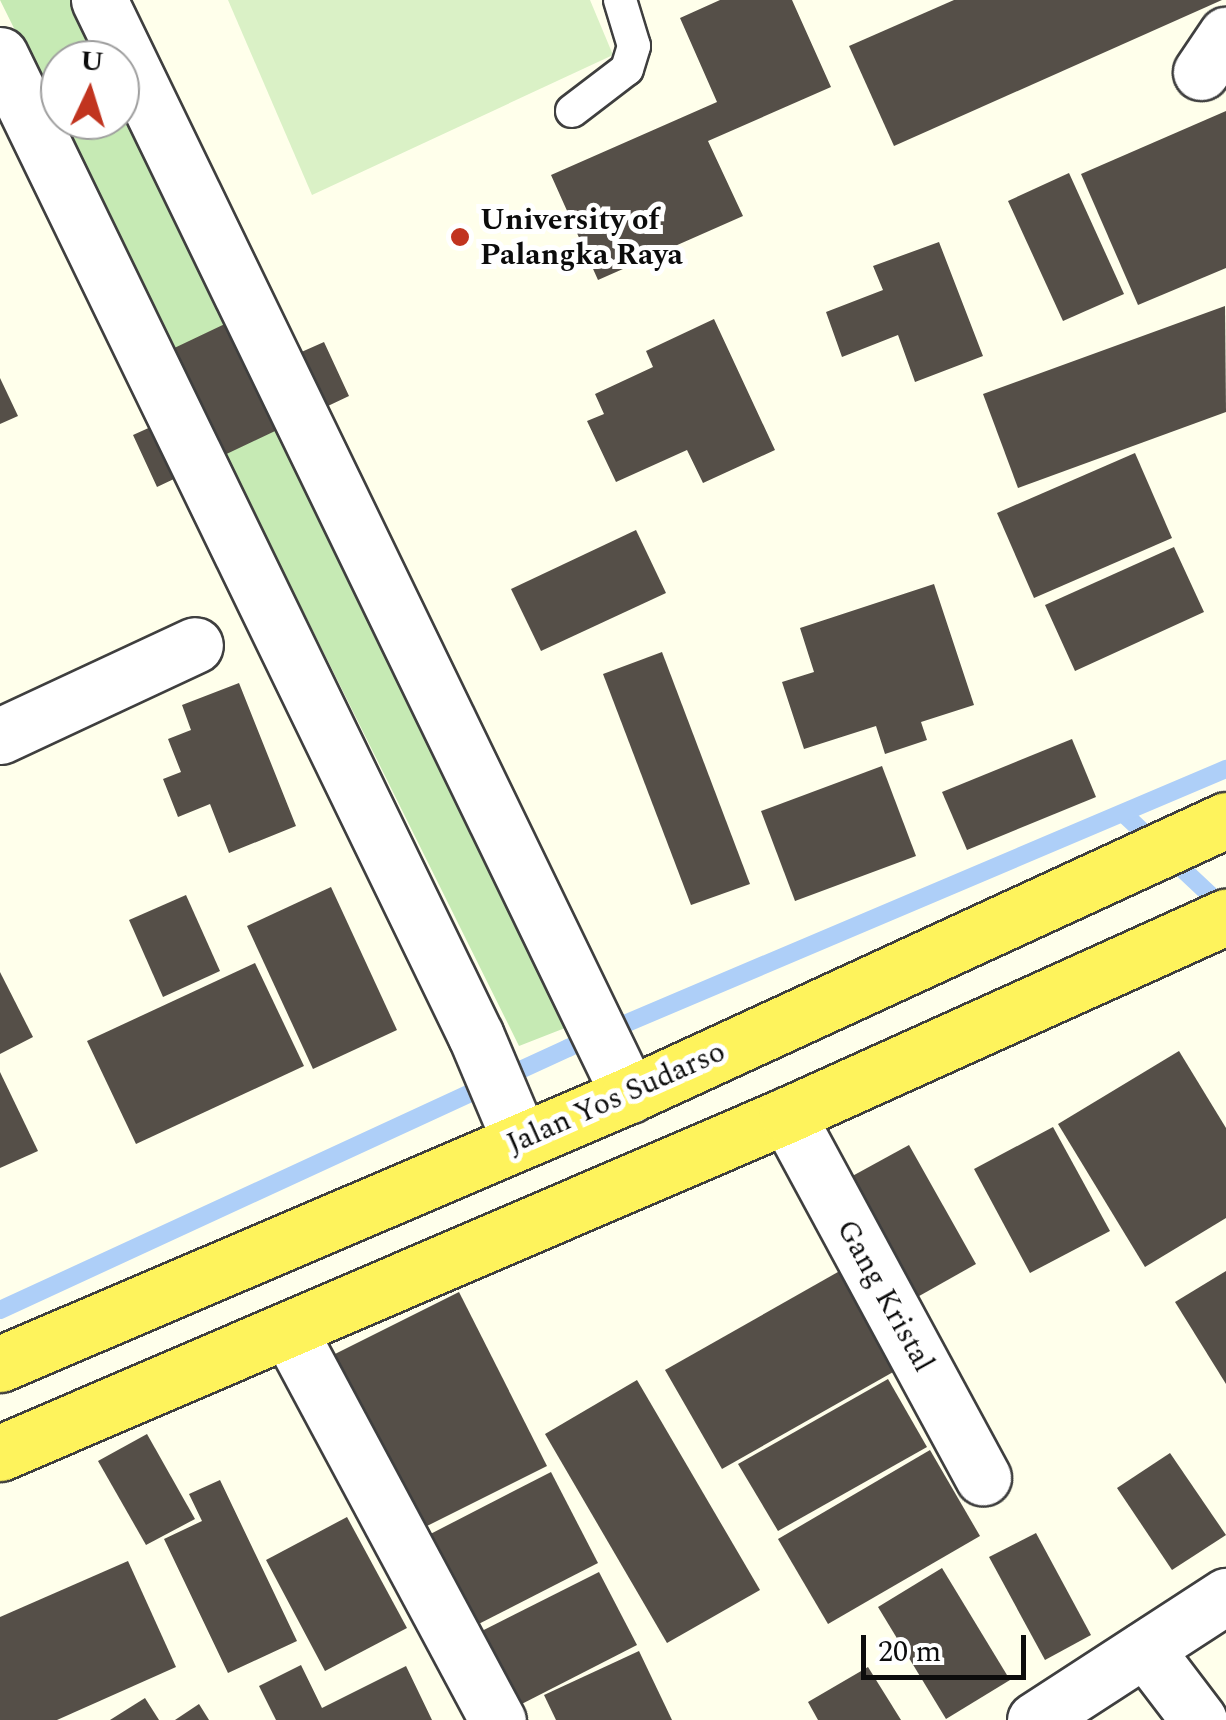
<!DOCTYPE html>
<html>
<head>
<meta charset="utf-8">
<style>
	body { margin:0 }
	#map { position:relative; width:1226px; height:1720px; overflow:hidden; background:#ffffeb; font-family:Spectral,serif }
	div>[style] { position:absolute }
	.green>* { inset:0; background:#c6eab4 }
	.pitch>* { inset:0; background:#daf1c6 }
	.stream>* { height:18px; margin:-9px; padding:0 9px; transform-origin:9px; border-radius:9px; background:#aecff8 }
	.building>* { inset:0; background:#554f48 }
	.roads { filter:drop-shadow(2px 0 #3f3f3f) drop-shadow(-2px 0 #3f3f3f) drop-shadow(0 2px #3f3f3f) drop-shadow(0 -2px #3f3f3f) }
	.lane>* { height:32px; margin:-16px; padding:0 16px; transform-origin:16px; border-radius:16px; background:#fff }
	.street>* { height:55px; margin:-27.5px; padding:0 27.5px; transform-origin:27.5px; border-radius:27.5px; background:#fff }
	.primary>* { height:55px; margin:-27.5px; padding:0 27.5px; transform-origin:27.5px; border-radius:27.5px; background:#fef35c }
	.dots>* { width:28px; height:28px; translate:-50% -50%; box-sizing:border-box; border:5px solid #fff; border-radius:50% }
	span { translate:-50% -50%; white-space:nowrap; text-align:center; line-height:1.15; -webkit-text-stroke:10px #fff; paint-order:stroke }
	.poi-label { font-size:30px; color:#0c0c0c; font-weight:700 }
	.left { translate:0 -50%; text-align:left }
	.street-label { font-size:30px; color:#0c0c0c }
	.north { position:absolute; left:40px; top:40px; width:100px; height:100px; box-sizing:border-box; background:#fff; border:2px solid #9e9e9e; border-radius:50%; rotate:4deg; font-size:28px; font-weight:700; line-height:40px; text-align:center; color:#0c0c0c }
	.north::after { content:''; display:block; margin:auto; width:35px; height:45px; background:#c1341f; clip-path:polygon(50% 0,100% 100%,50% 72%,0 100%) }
	.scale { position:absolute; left:861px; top:1635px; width:165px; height:45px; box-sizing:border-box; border:5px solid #0c0c0c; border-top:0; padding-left:12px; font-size:30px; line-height:35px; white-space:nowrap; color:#0c0c0c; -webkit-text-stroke:8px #fff; paint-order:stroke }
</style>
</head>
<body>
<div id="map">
	<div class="green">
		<div style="clip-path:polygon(0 0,71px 0,100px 60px,60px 60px,60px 120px,120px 120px,120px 102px,565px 1028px,519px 1046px)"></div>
	</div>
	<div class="pitch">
		<div style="clip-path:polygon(228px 0,590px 0,613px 55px,312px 195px)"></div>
	</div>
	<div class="stream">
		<div style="left:1126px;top:816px;width:134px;rotate:43.2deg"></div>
		<div style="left:0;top:1310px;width:626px;rotate:-24.76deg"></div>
		<div style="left:568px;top:1048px;width:715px;rotate:-22.98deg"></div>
	</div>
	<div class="building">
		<div style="clip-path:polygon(720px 0,792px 0,831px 87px,708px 141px,743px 216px,598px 280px,551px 175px,717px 102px,680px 18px)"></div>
		<div style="clip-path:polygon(954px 0,1222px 0,894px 146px,849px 46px)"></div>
		<div style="clip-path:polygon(1226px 111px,1226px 268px,1138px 305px,1081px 174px)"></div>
		<div style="clip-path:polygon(1069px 173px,1124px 294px,1063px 321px,1008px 201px)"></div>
		<div style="clip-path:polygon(939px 242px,983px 356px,915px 382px,898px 335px,842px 357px,826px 312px,883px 290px,873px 266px)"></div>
		<div style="clip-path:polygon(1225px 306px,1226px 412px,1018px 488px,983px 394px)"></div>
		<div style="clip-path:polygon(714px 319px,775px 450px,703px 483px,687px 450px,616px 482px,587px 421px,604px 414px,595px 394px,653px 367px,646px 351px)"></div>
		<div style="clip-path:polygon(229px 322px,254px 373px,324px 342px,349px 396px,157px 487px,133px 435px,195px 407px,168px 351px)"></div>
		<div style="clip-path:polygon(0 378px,18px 416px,0 424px)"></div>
		<div style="clip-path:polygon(1135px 453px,1172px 538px,1034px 598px,997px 513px)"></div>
		<div style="clip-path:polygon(636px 530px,666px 593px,541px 651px,511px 589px)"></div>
		<div style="clip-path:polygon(1174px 547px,1204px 612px,1075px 671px,1045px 605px)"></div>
		<div style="clip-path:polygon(934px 584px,974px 705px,921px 722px,927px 740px,885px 754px,876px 726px,804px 749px,782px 682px,814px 672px,800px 628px)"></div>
		<div style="clip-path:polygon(662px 652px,750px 884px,691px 905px,603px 674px)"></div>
		<div style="clip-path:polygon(239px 683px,296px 826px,229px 853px,210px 804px,178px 817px,163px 779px,181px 772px,168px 739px,191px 730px,182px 705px)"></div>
		<div style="clip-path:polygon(1072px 739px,1096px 797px,967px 850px,942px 792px)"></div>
		<div style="clip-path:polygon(882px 766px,916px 856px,795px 901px,761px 811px)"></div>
		<div style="clip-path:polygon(331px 887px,397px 1030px,313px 1069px,247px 926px)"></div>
		<div style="clip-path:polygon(186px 895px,220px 971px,163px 997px,129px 920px)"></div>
		<div style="clip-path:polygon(255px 963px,304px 1066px,136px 1144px,87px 1041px)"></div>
		<div style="clip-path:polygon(0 972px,33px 1037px,0 1054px)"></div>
		<div style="clip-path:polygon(1179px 1051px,1226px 1128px,1226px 1218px,1145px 1267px,1058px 1124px)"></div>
		<div style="clip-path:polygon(0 1072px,38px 1151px,0 1168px)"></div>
		<div style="clip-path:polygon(1053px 1127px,1110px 1231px,1030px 1273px,974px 1169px)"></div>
		<div style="clip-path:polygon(909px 1145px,976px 1264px,905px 1304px,836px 1185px)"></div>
		<div style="clip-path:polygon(845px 1268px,902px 1367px,722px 1469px,665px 1370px)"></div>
		<div style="clip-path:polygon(1226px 1271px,1226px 1384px,1175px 1302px)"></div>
		<div style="clip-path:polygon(459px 1292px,547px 1466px,405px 1537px,317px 1363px)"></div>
		<div style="clip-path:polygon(888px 1379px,927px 1447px,778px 1531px,738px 1464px)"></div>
		<div style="clip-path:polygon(637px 1380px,760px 1590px,667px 1643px,545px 1434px)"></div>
		<div style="clip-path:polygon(147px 1434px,195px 1519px,146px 1545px,98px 1461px)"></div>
		<div style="clip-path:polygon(930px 1450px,980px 1536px,828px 1624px,778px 1539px)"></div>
		<div style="clip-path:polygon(1170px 1453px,1226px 1535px,1172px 1570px,1117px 1488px)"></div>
		<div style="clip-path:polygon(551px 1472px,598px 1563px,457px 1635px,409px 1545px)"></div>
		<div style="clip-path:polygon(220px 1480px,297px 1641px,228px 1673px,164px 1539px,202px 1521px,189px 1494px)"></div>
		<div style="clip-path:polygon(347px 1517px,407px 1628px,325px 1671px,266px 1560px)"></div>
		<div style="clip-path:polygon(1036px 1533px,1091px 1635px,1045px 1660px,989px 1557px)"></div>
		<div style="clip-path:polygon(128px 1561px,176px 1667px,57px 1720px,0 1720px,0 1617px)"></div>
		<div style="clip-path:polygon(942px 1568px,1010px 1680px,946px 1719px,878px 1607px)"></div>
		<div style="clip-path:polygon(599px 1572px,637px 1645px,504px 1713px,466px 1639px)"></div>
		<div style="clip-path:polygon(639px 1651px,672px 1720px,556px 1720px,544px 1695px)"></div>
		<div style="clip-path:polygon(301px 1665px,322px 1708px,406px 1666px,432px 1720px,276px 1720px,259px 1686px)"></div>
		<div style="clip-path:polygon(868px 1667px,901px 1720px,818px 1720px,808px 1702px)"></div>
		<div style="clip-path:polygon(145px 1698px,159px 1720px,110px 1720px)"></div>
		<div style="clip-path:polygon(199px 1704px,209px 1720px,175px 1720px)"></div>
	</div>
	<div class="roads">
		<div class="lane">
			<div style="left:572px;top:111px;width:69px;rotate:-37.4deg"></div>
			<div style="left:627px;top:69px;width:24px;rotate:-73deg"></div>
			<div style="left:634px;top:46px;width:48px;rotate:-106.9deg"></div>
		</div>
		<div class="street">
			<div style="left:99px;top:0;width:1217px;rotate:64.17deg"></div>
			<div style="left:0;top:55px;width:1090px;rotate:64.12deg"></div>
			<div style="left:476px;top:1036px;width:113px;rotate:67.1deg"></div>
			<div style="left:1201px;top:72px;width:45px;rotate:-56deg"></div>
			<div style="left:0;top:736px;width:215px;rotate:-25deg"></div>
			<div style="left:787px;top:1115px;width:412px;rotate:61.6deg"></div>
			<div style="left:289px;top:1331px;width:442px;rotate:61.8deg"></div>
			<div style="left:1145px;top:1649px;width:89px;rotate:52.7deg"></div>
			<div style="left:1035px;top:1720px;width:228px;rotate:-33deg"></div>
		</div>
		<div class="primary">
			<div style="left:0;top:1364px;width:684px;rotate:-23.15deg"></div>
			<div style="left:629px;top:1095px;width:657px;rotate:-24.73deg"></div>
			<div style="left:0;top:1453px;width:857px;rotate:-23.24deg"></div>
			<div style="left:787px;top:1115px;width:482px;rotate:-24.3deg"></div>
		</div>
	</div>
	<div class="dots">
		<div style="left:460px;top:237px;background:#c1341f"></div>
	</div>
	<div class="poi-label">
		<span class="left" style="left:480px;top:237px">University of<br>Palangka Raya</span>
	</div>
	<div class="street-label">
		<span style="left:616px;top:1098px;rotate:-24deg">Jalan Yos Sudarso</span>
		<span style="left:885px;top:1296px;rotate:61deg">Gang Kristal</span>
	</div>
	<div class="north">U</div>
	<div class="scale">20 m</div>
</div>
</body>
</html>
